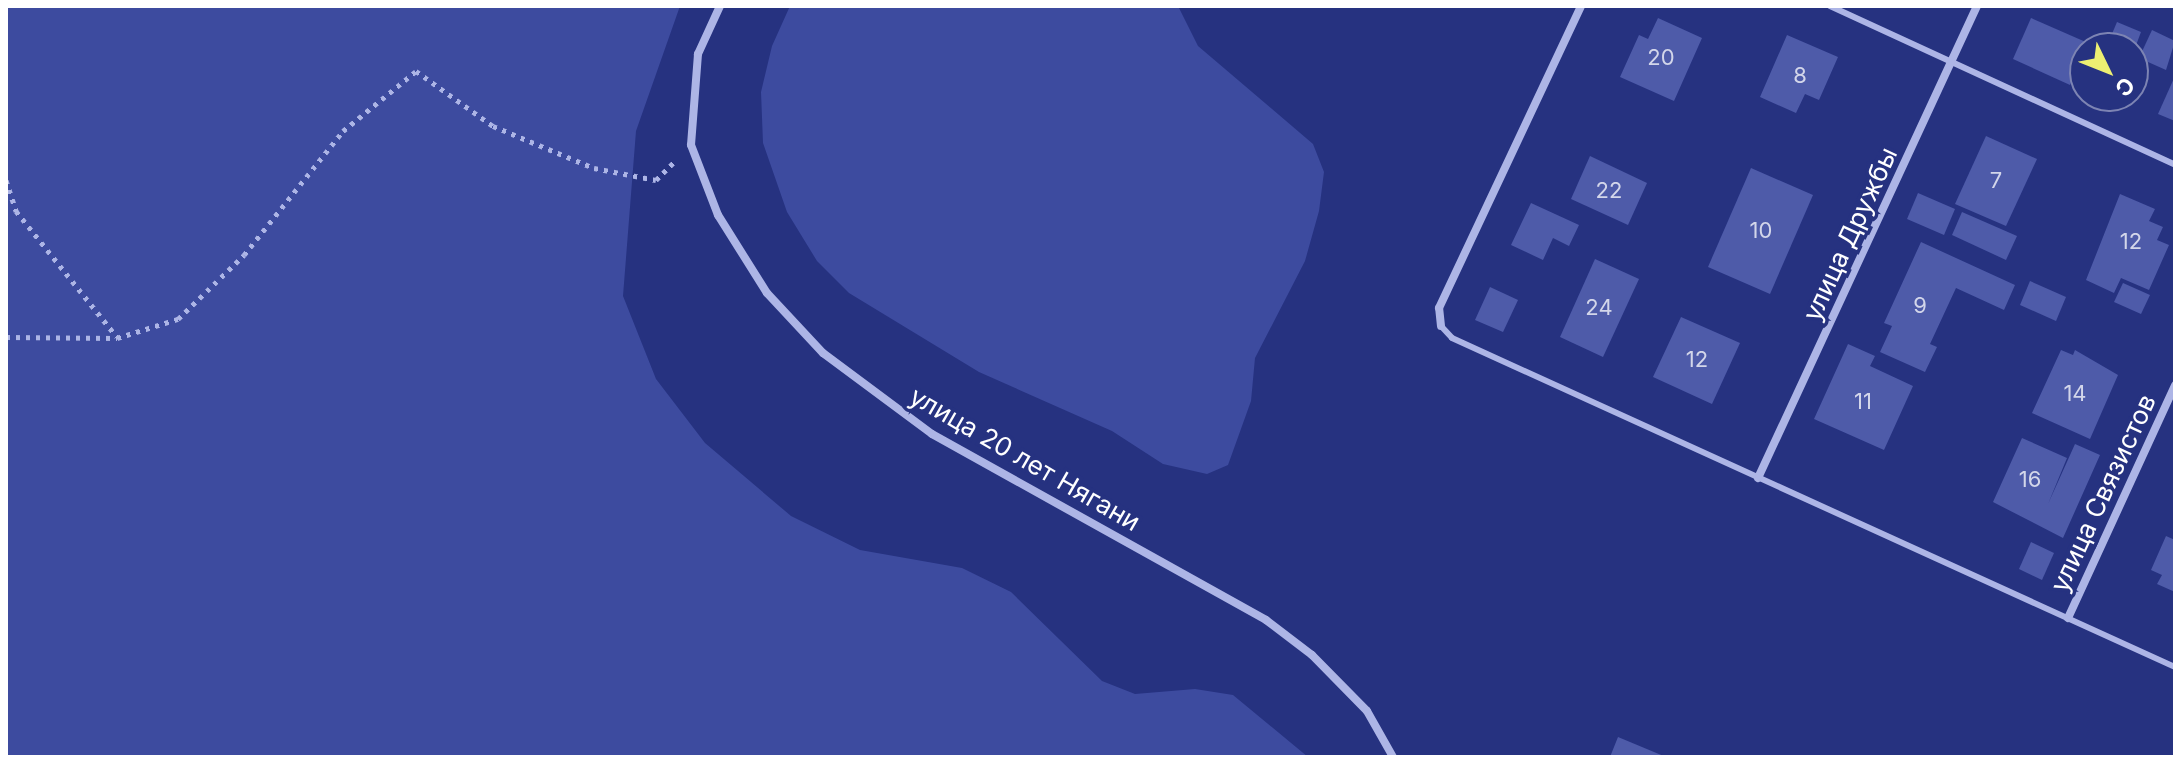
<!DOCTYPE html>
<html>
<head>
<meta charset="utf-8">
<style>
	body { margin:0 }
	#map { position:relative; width:2181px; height:763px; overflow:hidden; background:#263280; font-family:Inter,sans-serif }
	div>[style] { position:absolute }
	.green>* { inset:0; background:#3d4b9f }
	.building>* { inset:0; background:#4e5ba9 }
	.path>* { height:5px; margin-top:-2.5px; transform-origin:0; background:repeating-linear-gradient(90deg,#adb5e6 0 4px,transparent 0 10px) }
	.service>* { height:6px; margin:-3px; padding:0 3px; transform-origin:3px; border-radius:3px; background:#adb5e6 }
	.minor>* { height:8px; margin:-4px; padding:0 4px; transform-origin:4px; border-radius:4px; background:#adb5e6 }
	span { translate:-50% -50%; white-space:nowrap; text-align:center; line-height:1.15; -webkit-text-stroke:7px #263280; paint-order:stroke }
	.number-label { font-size:22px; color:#d3d6ea }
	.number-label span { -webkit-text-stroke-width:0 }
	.street-label { font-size:26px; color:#fff }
	.frame { position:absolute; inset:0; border:8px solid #fff; pointer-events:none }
	.north { position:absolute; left:2069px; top:32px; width:80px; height:80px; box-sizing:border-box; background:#263280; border:2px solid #7d84b3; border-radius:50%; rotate:133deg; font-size:22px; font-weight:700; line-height:32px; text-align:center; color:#fff }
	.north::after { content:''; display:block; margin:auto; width:28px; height:36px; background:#edef72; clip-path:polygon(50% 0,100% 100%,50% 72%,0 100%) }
</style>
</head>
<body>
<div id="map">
	<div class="green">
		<div style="clip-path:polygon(6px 6px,680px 6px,636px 131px,623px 296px,656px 379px,705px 443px,791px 516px,860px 550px,962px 568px,1011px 592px,1102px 681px,1135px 694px,1195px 689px,1233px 695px,1308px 757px,6px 757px)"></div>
		<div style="clip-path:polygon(790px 6px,1178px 6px,1198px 46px,1313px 144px,1324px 172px,1319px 211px,1305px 261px,1255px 358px,1251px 401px,1228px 465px,1207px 474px,1163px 464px,1112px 431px,979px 372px,849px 293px,817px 261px,787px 212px,763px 143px,761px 92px,772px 46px)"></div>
	</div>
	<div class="building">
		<div style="clip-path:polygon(1658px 18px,1702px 38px,1674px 101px,1620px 77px,1639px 35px,1648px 39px)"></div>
		<div style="clip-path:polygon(2031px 18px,2088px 43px,2070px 85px,2013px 59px)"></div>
		<div style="clip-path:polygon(2117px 22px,2141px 32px,2135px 48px,2109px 41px)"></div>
		<div style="clip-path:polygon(2152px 30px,2175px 41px,2166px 70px,2139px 58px)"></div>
		<div style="clip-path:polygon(1787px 35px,1838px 57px,1819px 100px,1805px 94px,1796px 113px,1760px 97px)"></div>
		<div style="clip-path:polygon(2175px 76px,2175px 121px,2158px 114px)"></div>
		<div style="clip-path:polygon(1986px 136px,2037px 159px,2006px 226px,1955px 204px)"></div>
		<div style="clip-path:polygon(1590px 156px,1647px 183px,1628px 225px,1571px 199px)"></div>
		<div style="clip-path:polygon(1751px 168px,1813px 195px,1770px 294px,1708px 267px)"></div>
		<div style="clip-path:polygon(1918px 193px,1955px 209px,1944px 235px,1907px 219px)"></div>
		<div style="clip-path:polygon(2120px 194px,2155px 209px,2149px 221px,2163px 227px,2157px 240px,2169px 245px,2149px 290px,2121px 278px,2114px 293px,2086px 280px)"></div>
		<div style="clip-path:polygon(1531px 203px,1579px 225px,1569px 246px,1553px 238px,1543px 260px,1511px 245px)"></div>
		<div style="clip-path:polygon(1962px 212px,2017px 236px,2006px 260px,1952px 235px)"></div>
		<div style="clip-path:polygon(1921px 242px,2015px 285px,2004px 310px,1956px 288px,1930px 344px,1937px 347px,1925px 372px,1880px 352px,1892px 326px,1884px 323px)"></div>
		<div style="clip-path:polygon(1595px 259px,1639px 279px,1603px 357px,1560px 337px)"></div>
		<div style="clip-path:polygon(2030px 281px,2066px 297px,2056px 321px,2020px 305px)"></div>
		<div style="clip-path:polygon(2123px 283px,2150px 295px,2141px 314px,2114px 302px)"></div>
		<div style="clip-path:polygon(1490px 287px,1518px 300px,1503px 332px,1475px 320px)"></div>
		<div style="clip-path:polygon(1681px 317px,1740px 343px,1712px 404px,1653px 377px)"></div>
		<div style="clip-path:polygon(1848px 344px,1875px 356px,1870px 366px,1913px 386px,1884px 450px,1814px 419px)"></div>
		<div style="clip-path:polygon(2061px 350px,2073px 355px,2075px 350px,2118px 375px,2090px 439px,2032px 413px)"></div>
		<div style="clip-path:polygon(2022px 438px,2067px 458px,2048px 504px,2075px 444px,2100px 455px,2063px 538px,1993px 502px)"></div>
		<div style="clip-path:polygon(2166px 536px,2175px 540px,2175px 592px,2157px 584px,2162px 575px,2151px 570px)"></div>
		<div style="clip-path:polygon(2031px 542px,2054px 553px,2042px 580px,2019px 569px)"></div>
		<div style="clip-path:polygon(1618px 737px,1666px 757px,1610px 757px)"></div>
	</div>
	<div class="path">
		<div style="left:6px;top:180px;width:33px;rotate:72deg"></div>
		<div style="left:16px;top:211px;width:161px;rotate:51.3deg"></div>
		<div style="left:6px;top:337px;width:111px;rotate:0.5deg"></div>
		<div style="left:117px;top:338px;width:64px;rotate:-17.3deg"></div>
		<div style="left:178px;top:319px;width:92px;rotate:-44.1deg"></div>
		<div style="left:244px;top:255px;width:159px;rotate:-51.4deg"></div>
		<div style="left:343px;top:131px;width:94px;rotate:-39.4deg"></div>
		<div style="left:416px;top:71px;width:95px;rotate:35.5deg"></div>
		<div style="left:493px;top:126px;width:109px;rotate:22.6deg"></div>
		<div style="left:594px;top:168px;width:63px;rotate:11deg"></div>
		<div style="left:656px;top:180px;width:28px;rotate:-45deg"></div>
	</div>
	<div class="service">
		<div style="left:1830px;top:6px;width:380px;rotate:24.7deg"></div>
		<div style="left:1441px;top:326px;width:16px;rotate:47deg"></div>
		<div style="left:1452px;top:338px;width:794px;rotate:24.47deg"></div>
	</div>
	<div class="minor">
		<div style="left:720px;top:6px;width:53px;rotate:114.6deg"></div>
		<div style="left:698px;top:54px;width:91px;rotate:94.4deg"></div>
		<div style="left:691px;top:145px;width:75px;rotate:68.9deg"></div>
		<div style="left:718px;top:215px;width:92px;rotate:57.9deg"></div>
		<div style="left:767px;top:293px;width:82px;rotate:47deg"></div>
		<div style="left:823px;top:353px;width:136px;rotate:36.6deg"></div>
		<div style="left:932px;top:434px;width:382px;rotate:29.1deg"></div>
		<div style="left:1266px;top:620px;width:58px;rotate:37.3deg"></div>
		<div style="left:1312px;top:655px;width:78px;rotate:45.5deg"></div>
		<div style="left:1367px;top:711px;width:53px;rotate:60.5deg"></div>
		<div style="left:1441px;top:326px;width:18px;rotate:-96deg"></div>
		<div style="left:1439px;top:308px;width:334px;rotate:-64.8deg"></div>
		<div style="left:1758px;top:478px;width:520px;rotate:-65.11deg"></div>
		<div style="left:2068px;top:618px;width:256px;rotate:-65.3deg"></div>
	</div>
	<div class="number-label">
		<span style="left:1661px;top:58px">20</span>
		<span style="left:1800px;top:76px">8</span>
		<span style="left:1996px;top:181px">7</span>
		<span style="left:1609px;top:191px">22</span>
		<span style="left:1761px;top:231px">10</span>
		<span style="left:2131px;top:242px">12</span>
		<span style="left:1920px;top:306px">9</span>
		<span style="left:1599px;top:308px">24</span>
		<span style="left:1697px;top:360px">12</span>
		<span style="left:2075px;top:394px">14</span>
		<span style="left:1863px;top:402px">11</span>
		<span style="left:2030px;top:480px">16</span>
	</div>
	<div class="street-label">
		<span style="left:1850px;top:234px;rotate:-65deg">улица Дружбы</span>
		<span style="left:1025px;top:459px;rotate:30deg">улица 20 лет Нягани</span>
		<span style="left:2103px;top:493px;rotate:-65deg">улица Связистов</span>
	</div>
	<div class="frame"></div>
	<div class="north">С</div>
</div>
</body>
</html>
